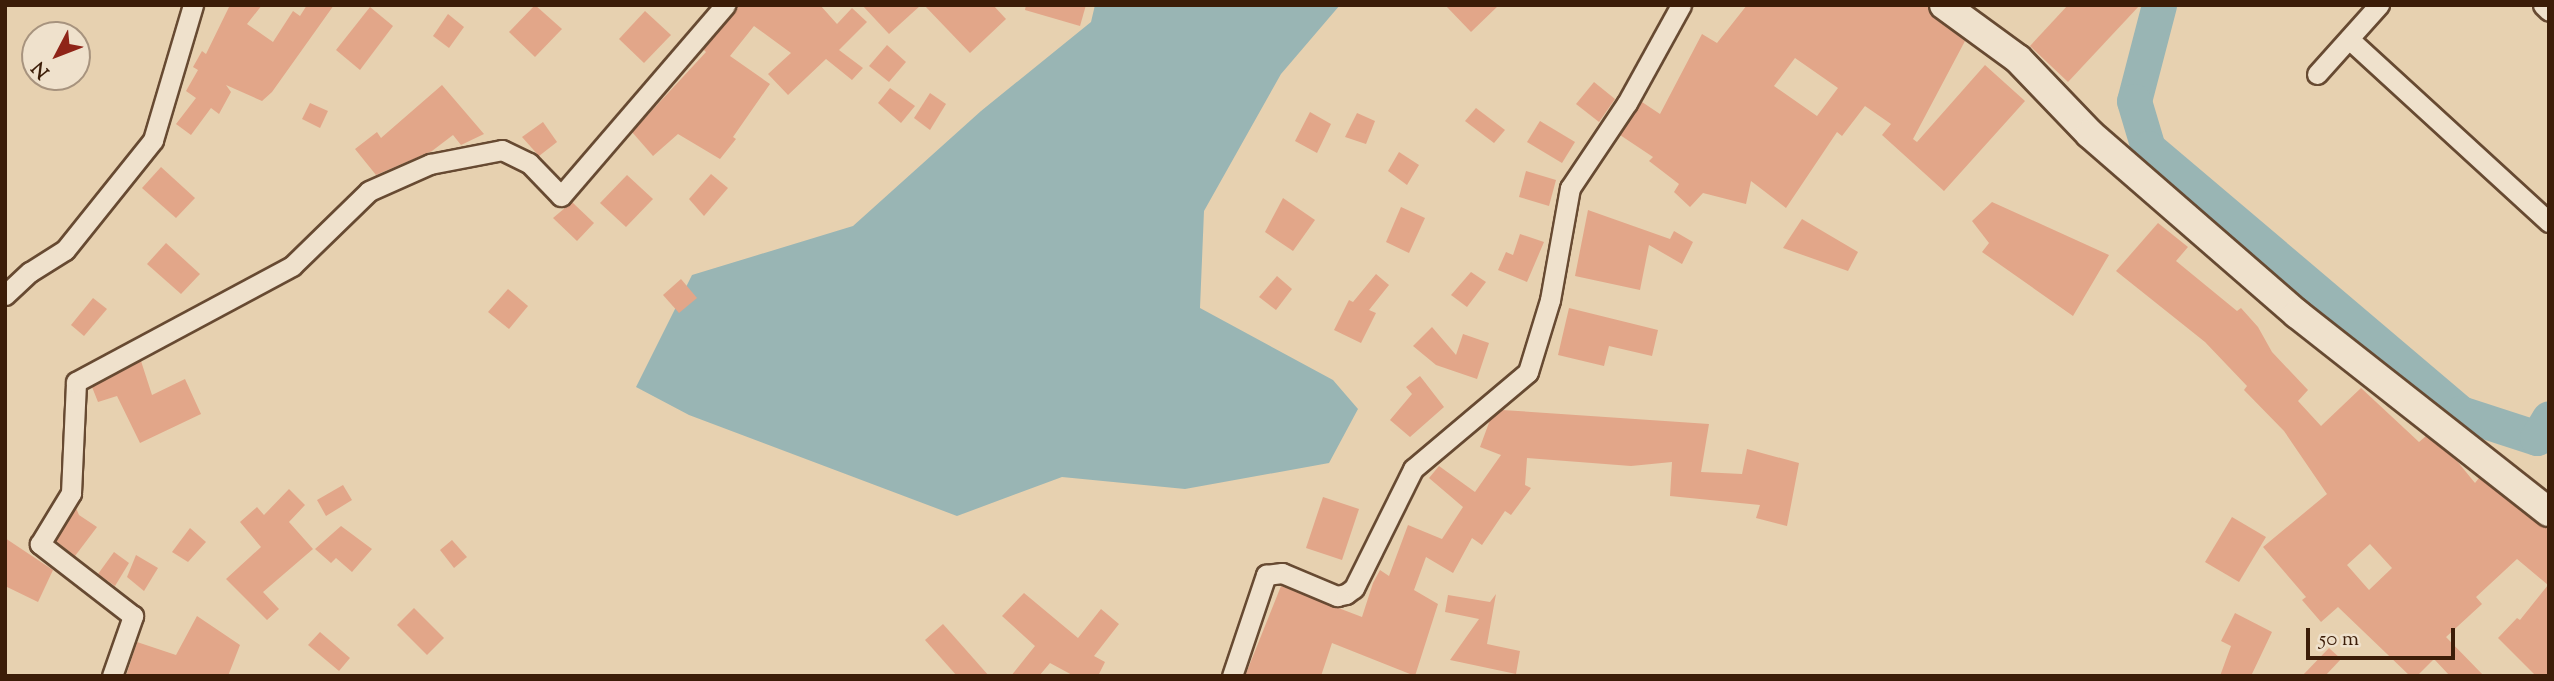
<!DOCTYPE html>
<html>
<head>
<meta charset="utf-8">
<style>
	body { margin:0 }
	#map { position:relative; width:2554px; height:681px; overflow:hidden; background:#e7d1b0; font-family:"Sorts Mill Goudy",serif }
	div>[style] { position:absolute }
	.water>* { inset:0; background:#99b5b4 }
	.river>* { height:35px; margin:-17.5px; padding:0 17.5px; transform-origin:17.5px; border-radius:17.5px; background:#99b5b4 }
	.building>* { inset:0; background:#e2a689 }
	.roads { filter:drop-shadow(2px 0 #674a32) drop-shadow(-2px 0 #674a32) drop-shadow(0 2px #674a32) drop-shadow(0 -2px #674a32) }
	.street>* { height:19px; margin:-9.5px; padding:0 9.5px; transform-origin:9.5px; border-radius:9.5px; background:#efe1cc }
	.secondary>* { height:28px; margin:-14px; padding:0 14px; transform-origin:14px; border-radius:14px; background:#efe1cc }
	span { translate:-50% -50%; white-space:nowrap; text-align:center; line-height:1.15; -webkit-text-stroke:6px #efe1cc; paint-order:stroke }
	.frame { position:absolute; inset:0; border:7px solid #3c1d08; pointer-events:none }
	.north { position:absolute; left:21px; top:21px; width:70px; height:70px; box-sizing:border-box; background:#efe1cc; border:2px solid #a7937e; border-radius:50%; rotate:228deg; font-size:19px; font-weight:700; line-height:28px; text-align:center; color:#3c1d08 }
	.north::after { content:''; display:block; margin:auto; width:24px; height:32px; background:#8f2418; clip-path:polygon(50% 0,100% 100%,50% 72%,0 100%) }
	.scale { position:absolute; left:2306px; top:628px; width:149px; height:32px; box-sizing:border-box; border:4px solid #3c1d08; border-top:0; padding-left:9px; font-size:21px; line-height:24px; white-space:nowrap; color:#3c1d08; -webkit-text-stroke:5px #efe1cc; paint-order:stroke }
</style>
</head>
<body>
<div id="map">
	<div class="water">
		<div style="clip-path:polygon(1095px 5px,1340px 5px,1281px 74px,1204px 211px,1200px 308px,1333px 380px,1358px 409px,1329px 463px,1185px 489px,1062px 477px,957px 516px,689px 415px,636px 387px,692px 275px,853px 226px,981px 111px,1091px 22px)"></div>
	</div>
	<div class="river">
		<div style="left:2159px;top:5px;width:99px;rotate:104.6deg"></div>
		<div style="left:2134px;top:101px;width:49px;rotate:73.4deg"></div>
		<div style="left:2148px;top:148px;width:409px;rotate:40.3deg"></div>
		<div style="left:2460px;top:413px;width:81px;rotate:18deg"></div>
		<div style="left:2537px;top:438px;width:23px;rotate:-59deg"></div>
	</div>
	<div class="building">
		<div style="clip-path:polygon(230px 5px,262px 5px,247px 24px,273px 42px,293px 11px,300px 16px,307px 5px,334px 5px,272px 92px,262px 101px,226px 85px,231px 92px,219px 114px,211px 108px,191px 135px,176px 124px,196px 98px,186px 91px,198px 70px,193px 67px,202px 51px,206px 54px)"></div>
		<div style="clip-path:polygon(535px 5px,562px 29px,535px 57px,509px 32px)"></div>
		<div style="clip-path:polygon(738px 5px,820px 5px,837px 24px,852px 8px,867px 22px,839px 50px,863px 68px,852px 80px,826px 59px,788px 95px,768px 74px,791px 53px,754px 26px,730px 56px,770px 84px,733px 137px,736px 139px,720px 159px,678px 134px,653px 156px,632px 132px,706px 52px,703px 49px)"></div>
		<div style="clip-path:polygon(862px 5px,921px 5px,889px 34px)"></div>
		<div style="clip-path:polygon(924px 5px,993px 5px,1006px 19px,970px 53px)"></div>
		<div style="clip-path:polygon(1026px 5px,1086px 5px,1080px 26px,1025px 10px)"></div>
		<div style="clip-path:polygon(1445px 5px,1499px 5px,1471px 32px)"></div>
		<div style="clip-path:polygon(evenodd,1747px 5px,1928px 7px,1934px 18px,1965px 41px,1913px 139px,1917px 142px,1985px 65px,2025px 101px,1944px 191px,1882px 135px,1891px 124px,1865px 106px,1842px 136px,1837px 132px,1786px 208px,1751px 181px,1746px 204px,1703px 193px,1690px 207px,1674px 192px,1679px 184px,1649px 161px,1653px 157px,1620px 135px,1642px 102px,1660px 114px,1702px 34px,1717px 43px,1747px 5px,1795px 58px,1838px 88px,1817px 116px,1774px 86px,1795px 58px)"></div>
		<div style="clip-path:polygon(2068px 5px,2140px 5px,2068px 82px,2030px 46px)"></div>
		<div style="clip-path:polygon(370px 7px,393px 26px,360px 70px,336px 50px)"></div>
		<div style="clip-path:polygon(645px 11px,671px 35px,644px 63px,619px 39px)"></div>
		<div style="clip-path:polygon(448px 14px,464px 27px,449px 48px,433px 36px)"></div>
		<div style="clip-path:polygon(887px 45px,906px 62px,889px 82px,869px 66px)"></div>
		<div style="clip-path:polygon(1594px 82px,1615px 99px,1599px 122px,1576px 104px)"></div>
		<div style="clip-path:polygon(442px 85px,484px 134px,461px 145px,453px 135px,432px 151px,376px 175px,355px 149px,377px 132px,381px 138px)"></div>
		<div style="clip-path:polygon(890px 88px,915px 106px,901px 123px,878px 103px)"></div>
		<div style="clip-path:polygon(930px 93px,946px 104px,930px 130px,914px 118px)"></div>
		<div style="clip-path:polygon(310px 103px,328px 111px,320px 128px,302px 119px)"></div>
		<div style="clip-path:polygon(1476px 108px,1505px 130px,1494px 143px,1465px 121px)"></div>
		<div style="clip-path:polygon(1310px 112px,1331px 124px,1317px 153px,1295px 141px)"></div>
		<div style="clip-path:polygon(1357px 113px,1375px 121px,1366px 144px,1345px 137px)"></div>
		<div style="clip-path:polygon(1540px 121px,1575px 142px,1562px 163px,1527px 142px)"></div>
		<div style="clip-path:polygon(543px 122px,557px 142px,539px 156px,522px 137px)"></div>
		<div style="clip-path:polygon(1399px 152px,1419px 165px,1407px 185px,1388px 171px)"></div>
		<div style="clip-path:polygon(161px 167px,195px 198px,176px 218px,142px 188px)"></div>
		<div style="clip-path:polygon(1526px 171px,1556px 180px,1549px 206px,1519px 197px)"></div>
		<div style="clip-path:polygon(711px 174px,728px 188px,704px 216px,689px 199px)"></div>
		<div style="clip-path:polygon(627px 175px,653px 199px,626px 227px,600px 203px)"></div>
		<div style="clip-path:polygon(1283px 198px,1315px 220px,1293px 251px,1265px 232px)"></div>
		<div style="clip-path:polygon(572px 202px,594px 223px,577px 241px,553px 218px)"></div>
		<div style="clip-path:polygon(1992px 202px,2109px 255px,2073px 316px,1982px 252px,1989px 243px,1972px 221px)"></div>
		<div style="clip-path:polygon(1401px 207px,1425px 218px,1409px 253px,1386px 242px)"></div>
		<div style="clip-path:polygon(1588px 210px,1670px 239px,1674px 231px,1693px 242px,1682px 264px,1649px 245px,1640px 290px,1575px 276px)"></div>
		<div style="clip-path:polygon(1802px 219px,1858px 252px,1848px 271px,1783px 248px)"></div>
		<div style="clip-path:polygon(evenodd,2158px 223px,2188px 247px,2176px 261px,2237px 311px,2241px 308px,2258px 327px,2272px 352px,2308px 390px,2298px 401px,2321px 426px,2361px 388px,2419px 442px,2426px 436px,2457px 461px,2475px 483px,2479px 478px,2549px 530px,2549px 676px,2536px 676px,2498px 638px,2517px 618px,2520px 620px,2548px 585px,2517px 559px,2476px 597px,2482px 604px,2446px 637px,2484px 676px,2450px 676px,2434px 659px,2417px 676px,2410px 676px,2338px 607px,2321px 622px,2302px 600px,2306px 597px,2263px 547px,2327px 494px,2284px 431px,2244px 390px,2247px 386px,2205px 342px,2116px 271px,2158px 223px,2370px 544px,2392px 568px,2369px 590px,2347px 565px,2370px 544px)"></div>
		<div style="clip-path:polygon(1520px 234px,1544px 242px,1527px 282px,1498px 270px,1506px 252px,1513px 255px)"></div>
		<div style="clip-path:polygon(166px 243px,200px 274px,181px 294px,147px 264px)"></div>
		<div style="clip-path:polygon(1471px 272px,1486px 282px,1467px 307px,1451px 295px)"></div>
		<div style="clip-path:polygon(1376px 274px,1389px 285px,1369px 310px,1376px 313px,1361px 343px,1334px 330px,1349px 300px,1353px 302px)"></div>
		<div style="clip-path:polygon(1277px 276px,1292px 289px,1276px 310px,1259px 297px)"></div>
		<div style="clip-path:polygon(681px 279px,697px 298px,679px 313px,663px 295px)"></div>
		<div style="clip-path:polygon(508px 289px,528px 306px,509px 329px,488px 312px)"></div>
		<div style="clip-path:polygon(93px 298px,107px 309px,84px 336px,71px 325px)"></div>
		<div style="clip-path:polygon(1569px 308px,1658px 330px,1652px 356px,1609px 346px,1604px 366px,1558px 355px)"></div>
		<div style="clip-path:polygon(1432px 327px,1456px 355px,1463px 334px,1489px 343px,1477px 379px,1436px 365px,1413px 346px)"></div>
		<div style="clip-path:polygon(141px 361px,152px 395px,185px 379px,201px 414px,140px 443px,117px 396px,98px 402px,92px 387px)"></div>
		<div style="clip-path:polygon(1420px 376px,1444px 407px,1410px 437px,1390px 420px,1412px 394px,1406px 387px)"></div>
		<div style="clip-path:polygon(1502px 410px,1709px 424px,1701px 472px,1742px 474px,1747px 449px,1799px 463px,1787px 526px,1756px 518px,1760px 505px,1670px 496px,1672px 462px,1631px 466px,1527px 458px,1525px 485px,1531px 488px,1511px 515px,1505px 511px,1482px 545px,1472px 538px,1453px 573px,1426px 557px,1414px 590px,1438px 604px,1415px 676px,1332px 643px,1321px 676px,1245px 676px,1281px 586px,1362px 617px,1373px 583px,1380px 570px,1389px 576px,1408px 525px,1442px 539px,1463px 507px,1429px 478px,1439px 466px,1475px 492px,1501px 455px,1480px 447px,1490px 420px)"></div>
		<div style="clip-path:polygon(343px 485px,352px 500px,326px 516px,317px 500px)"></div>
		<div style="clip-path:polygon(289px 489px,305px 505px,289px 522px,313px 549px,263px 592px,279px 609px,267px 620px,226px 579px,261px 547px,240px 522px,257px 507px,264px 515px)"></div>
		<div style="clip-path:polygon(1323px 497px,1359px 509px,1342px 560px,1306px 548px)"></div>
		<div style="clip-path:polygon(76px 508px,79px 515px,97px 527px,75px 556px,56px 541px)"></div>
		<div style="clip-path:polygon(2232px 517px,2266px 537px,2239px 582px,2205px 562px)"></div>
		<div style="clip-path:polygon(341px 526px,372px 549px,352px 572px,336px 558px,331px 563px,315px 549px)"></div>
		<div style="clip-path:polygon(190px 528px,206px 542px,188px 562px,172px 552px)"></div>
		<div style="clip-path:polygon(5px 538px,53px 570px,38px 602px,5px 586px)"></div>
		<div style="clip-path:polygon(452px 540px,467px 557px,454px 568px,440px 550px)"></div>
		<div style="clip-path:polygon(114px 552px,129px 563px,115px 586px,98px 574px)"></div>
		<div style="clip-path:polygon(136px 555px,158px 568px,144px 591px,127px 577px)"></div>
		<div style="clip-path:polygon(1024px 593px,1078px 638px,1101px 609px,1119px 624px,1094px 656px,1105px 662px,1098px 676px,1074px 676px,1050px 663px,1039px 676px,1011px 676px,1035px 646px,1002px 616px)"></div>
		<div style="clip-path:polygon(1496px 594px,1487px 644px,1520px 651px,1516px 674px,1450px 660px,1479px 619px,1445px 612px,1448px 595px,1490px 602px)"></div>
		<div style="clip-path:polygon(414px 608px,444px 638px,427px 655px,397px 625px)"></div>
		<div style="clip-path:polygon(2235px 613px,2272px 632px,2251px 676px,2220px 676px,2231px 646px,2221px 641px)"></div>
		<div style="clip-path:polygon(197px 616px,240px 645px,228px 676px,126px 676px,137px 642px,176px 655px)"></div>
		<div style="clip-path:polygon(943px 624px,989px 676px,957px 676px,925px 640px)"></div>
		<div style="clip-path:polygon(320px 632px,350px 658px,339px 671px,308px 645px)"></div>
		<div style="clip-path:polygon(2329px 648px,2341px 659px,2325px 676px,2302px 676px)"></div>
	</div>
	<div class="roads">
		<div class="street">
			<div style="left:2543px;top:5px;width:8px;rotate:45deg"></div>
			<div style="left:2349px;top:39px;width:271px;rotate:42.5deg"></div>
			<div style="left:2317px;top:74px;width:93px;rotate:-48.1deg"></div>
			<div style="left:5px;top:295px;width:34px;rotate:-43deg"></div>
			<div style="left:30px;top:272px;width:41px;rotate:-32.2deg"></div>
			<div style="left:65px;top:250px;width:141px;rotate:-51.3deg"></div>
			<div style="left:153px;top:140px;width:141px;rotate:-73.5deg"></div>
			<div style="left:112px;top:676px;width:64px;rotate:-70.7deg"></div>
			<div style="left:133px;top:616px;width:118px;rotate:-142.3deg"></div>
			<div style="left:40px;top:544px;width:60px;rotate:-58.7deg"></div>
			<div style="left:71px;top:493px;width:111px;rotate:-87.4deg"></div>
			<div style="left:76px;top:382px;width:245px;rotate:-28.2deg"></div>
			<div style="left:292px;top:266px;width:107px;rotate:-44.2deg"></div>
			<div style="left:369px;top:191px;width:67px;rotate:-23.9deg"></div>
			<div style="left:430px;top:164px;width:73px;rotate:-11deg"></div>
			<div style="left:502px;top:150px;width:30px;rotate:26deg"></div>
			<div style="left:529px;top:163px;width:46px;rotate:45.9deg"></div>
			<div style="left:561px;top:196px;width:252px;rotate:-49.3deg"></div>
			<div style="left:1232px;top:676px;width:107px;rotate:-71.4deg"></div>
			<div style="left:1266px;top:575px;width:16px;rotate:-7deg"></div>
			<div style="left:1282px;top:573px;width:60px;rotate:22.7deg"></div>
			<div style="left:1337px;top:596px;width:9px;rotate:-13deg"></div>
			<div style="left:1346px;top:594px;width:10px;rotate:-37deg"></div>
			<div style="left:1354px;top:588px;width:133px;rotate:-63.6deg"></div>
			<div style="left:1413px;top:469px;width:150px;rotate:-40.1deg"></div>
			<div style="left:1528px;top:372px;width:75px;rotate:-73deg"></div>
			<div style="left:1550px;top:300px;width:114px;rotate:-79.9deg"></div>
			<div style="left:1570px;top:188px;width:102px;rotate:-56.2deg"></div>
			<div style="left:1627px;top:103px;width:112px;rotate:-61.1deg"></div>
		</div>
		<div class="secondary">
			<div style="left:1944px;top:5px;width:92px;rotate:36.1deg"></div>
			<div style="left:2018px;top:59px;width:104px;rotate:46.2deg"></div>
			<div style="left:2090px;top:134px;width:274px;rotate:41deg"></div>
			<div style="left:2297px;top:314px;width:320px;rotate:38.2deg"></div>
		</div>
	</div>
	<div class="frame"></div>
	<div class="north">N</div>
	<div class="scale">50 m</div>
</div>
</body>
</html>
